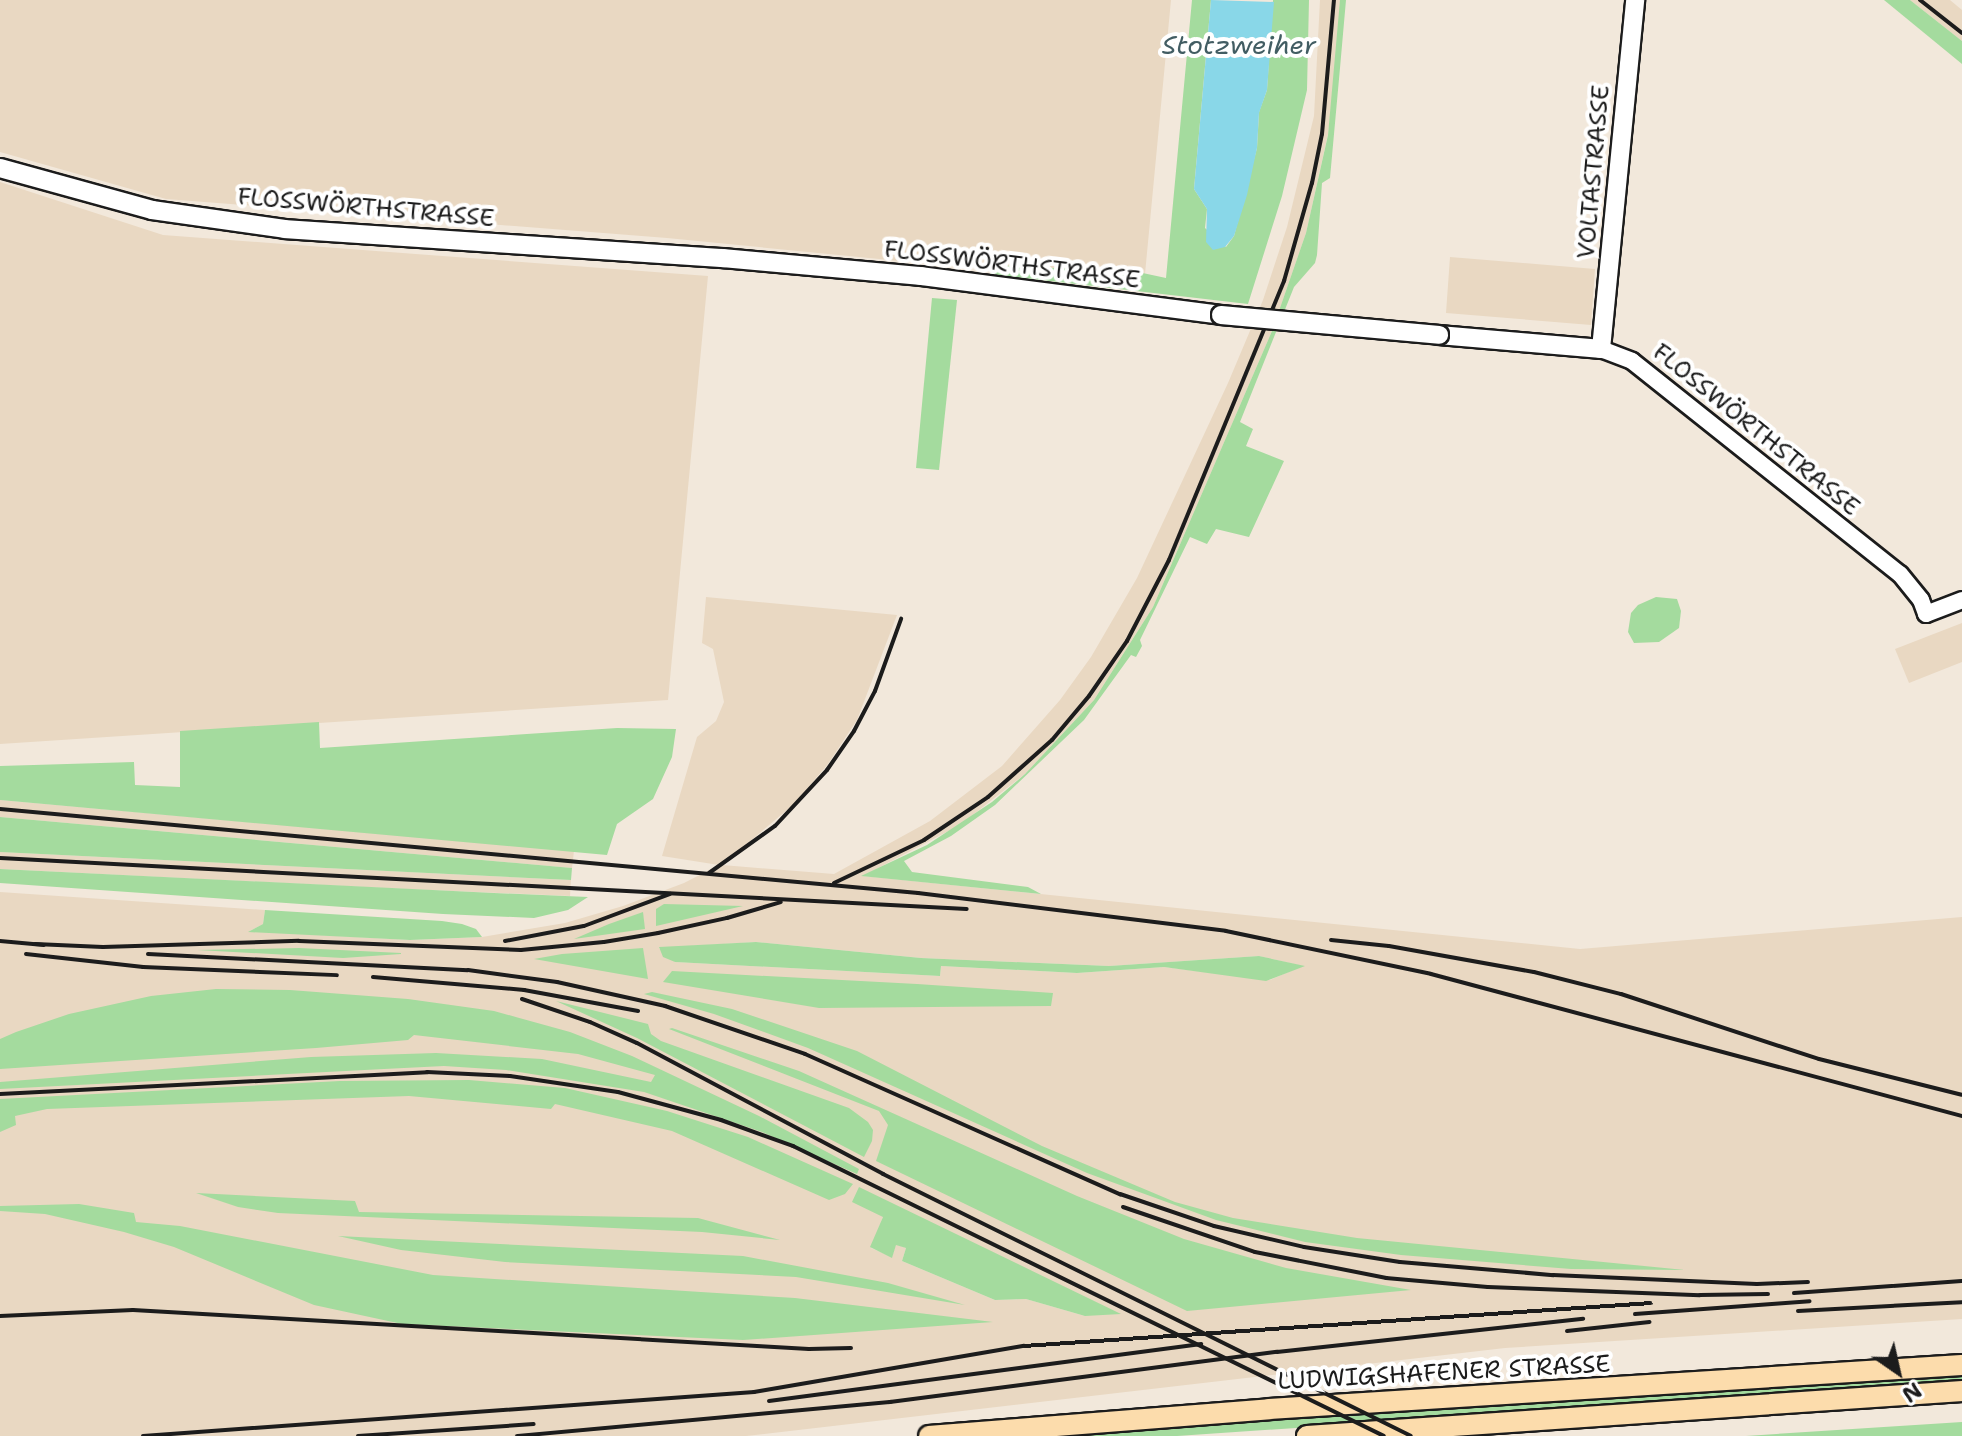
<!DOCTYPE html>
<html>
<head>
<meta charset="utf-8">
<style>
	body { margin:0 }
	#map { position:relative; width:1962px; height:1436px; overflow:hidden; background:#f2e8db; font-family:"Shantell Sans",sans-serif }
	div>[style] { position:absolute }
	.built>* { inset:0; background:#e9d8c2 }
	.green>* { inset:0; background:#a4db9e }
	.water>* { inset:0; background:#89d7e8 }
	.roads { filter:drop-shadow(2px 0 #1c1c1c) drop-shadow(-2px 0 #1c1c1c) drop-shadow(0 2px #1c1c1c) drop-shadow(0 -2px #1c1c1c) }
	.tertiary>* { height:16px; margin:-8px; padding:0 8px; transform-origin:8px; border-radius:8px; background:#fff }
	.secondary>* { height:18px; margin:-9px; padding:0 9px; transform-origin:9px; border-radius:9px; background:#fff }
	.primary>* { height:20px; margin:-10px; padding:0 10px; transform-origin:10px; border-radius:10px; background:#fcdcac }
	.rail>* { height:4px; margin:-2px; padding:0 2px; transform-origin:2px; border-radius:2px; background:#1c1c1c }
	.bridges { filter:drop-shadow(2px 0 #1c1c1c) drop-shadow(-2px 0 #1c1c1c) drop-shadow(0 2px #1c1c1c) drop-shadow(0 -2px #1c1c1c) }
	.secondary-bridge>* { height:18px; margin:-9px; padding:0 9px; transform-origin:9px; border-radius:9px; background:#fff }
	span { translate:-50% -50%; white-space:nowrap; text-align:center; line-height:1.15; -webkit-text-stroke:8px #fff; paint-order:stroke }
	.street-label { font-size:24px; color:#1c1c1c }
	.water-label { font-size:26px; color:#425d63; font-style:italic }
	.north { position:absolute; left:1858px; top:1332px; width:80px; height:80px; -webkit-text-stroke:6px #fff; paint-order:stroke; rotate:146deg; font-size:22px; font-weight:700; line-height:32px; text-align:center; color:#1c1c1c }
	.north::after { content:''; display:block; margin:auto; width:28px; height:36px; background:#1c1c1c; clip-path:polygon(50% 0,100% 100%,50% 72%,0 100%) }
</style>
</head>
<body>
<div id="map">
	<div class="built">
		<div style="clip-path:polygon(0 0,1171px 0,1145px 274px,970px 268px,667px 238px,166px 199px,0 152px)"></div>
		<div style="clip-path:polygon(evenodd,1320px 0,1340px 0,1339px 37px,1328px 134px,1306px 233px,1272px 331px,1153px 607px,1094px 700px,1025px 774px,960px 825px,863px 876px,1580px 949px,1962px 917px,1962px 1319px,1505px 1348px,746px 1436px,0 1436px,0 892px,265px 910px,263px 924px,250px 931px,410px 940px,482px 937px,565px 923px,623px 906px,684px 883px,719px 865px,662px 856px,697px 737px,716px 721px,724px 702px,713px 649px,702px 643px,706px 597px,897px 615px,857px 720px,828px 764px,794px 804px,722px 865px,834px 874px,930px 821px,1002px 766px,1060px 700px,1091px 657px,1137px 578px,1228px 383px,1263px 300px,1287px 227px,1314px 116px,1320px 0,756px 942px,921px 958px,1109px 966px,1259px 956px,1302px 966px,1270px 980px,1164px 967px,1077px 973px,941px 966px,940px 976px,675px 962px,659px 948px,756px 942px,1320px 0,883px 1217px,1085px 1316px,1026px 1299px,995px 1300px,902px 1261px,906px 1248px,896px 1244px,892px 1257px,871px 1248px,883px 1217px)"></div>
		<div style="clip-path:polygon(1910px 0,1950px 0,1962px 10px,1962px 41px)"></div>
		<div style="clip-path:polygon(0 182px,163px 235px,708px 276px,668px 700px,0 744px)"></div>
		<div style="clip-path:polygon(1450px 257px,1595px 269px,1591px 325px,1446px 313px)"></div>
		<div style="clip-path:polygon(1962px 623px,1962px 662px,1909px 683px,1895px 649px)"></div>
		<div style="clip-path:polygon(0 800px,574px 851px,572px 868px,0 817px)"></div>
		<div style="clip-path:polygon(0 852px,571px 880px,570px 896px,384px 888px,0 869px)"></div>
	</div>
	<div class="green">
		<div style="clip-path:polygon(1192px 0,1211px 0,1194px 189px,1207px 209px,1205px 228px,1226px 247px,1234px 236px,1257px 148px,1259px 112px,1267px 90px,1273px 0,1309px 0,1307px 90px,1282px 196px,1248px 304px,991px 274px,990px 265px,1138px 272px,1166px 278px)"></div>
		<div style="clip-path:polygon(1340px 0,1346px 0,1340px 68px,1330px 178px,1322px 183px,1317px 255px,1315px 263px,1294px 287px,1240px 422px,1253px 429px,1246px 446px,1284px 461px,1249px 537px,1216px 529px,1207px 544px,1190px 537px,1140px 640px,1142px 646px,1136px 657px,1131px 655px,1084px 720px,995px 805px,951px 836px,904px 861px,912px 872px,1028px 887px,1041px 894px,861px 876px,927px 845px,992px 802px,1025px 774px,1094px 700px,1153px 607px,1272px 331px,1306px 233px,1328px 135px)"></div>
		<div style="clip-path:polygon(1884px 0,1910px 0,1962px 41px,1962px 64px)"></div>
		<div style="clip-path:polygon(932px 298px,957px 300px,939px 470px,916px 468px)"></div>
		<div style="clip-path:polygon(1656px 597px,1677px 599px,1681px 611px,1679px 628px,1659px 642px,1634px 643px,1628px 632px,1631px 613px,1638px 605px)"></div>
		<div style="clip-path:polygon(319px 722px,320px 748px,617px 728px,676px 729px,672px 757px,653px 799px,617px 824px,607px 855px,0 800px,0 766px,134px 762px,135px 785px,180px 787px,180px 731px)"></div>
		<div style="clip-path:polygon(0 817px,572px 868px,571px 880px,0 852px)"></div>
		<div style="clip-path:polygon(0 869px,494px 893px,588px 897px,568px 910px,534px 918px,443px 914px,0 883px)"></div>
		<div style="clip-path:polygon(664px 904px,743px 906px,656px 926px,656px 909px)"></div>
		<div style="clip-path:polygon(265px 910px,442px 921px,462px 924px,476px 929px,482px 937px,410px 940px,248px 932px,263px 924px)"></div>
		<div style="clip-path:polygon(643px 912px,645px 929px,574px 939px,609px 924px)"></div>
		<div style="clip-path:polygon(756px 942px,921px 958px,1109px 966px,1259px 956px,1305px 966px,1266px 981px,1164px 967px,1077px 973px,941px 966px,940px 976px,675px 962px,663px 957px,659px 947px)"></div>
		<div style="clip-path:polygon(299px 948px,401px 953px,401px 954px,343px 958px,197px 950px)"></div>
		<div style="clip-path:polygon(643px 948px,648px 979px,534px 959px,562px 954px)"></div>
		<div style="clip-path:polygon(672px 971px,917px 984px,1053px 993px,1051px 1006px,819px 1008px,663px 982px)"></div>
		<div style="clip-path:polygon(216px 989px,290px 990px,408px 999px,494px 1011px,570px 1032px,632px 1056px,759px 1116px,859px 1169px,857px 1174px,762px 1132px,644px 1092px,506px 1070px,444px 1066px,384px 1069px,0 1089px,0 1082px,311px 1057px,436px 1053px,542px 1059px,651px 1082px,655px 1075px,578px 1054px,414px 1035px,408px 1040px,316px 1048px,0 1069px,0 1039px,16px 1032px,69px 1014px,151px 996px)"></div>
		<div style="clip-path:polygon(652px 992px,732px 1009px,857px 1051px,1042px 1146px,1175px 1202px,1233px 1218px,1357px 1238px,1685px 1270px,1571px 1269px,1401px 1255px,1305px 1242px,1216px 1220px,1087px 1173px,808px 1048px,714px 1014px,644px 994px)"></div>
		<div style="clip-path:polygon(556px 1001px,648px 1024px,651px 1034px,661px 1041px,849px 1108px,868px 1122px,873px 1130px,872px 1141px,864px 1157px,637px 1038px)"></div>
		<div style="clip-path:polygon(672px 1028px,799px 1071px,1077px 1196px,1184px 1239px,1286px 1268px,1411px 1290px,1187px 1311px,876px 1161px,888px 1125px,879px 1111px,669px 1029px)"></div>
		<div style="clip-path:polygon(469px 1080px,565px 1088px,667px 1111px,748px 1137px,853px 1184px,845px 1194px,829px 1200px,672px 1131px,555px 1104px,551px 1109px,409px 1096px,47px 1109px,15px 1116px,16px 1125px,0 1132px,0 1099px,340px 1081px)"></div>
		<div style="clip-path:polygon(859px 1187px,1121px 1314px,1085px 1316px,1026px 1299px,995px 1300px,902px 1261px,906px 1248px,896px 1245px,892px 1258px,870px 1247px,883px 1217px,852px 1202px)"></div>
		<div style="clip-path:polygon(196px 1193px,355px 1201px,359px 1212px,698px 1218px,780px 1240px,702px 1232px,278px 1213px,238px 1207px)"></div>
		<div style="clip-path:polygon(79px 1204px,134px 1213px,136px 1222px,180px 1226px,433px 1275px,795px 1298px,993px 1322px,743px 1340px,402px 1324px,314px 1305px,174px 1247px,124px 1232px,45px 1214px,0 1211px,0 1206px)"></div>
		<div style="clip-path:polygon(338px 1236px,743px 1256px,888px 1283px,965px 1305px,796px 1277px,505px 1262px,401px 1250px)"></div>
		<div style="clip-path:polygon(1962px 1374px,1962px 1383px,1177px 1436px,1038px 1436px)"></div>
		<div style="clip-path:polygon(1962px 1422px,1962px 1436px,1746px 1436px,1790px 1433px)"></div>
	</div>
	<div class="water">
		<div style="clip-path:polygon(1211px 0,1274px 2px,1267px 90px,1259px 113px,1257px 148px,1247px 195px,1234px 236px,1225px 247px,1213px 250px,1206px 242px,1207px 209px,1194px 189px)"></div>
	</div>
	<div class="roads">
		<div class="tertiary">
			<div style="left:1601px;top:349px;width:33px;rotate:21deg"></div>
			<div style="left:1632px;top:361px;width:342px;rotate:38.5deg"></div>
			<div style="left:1900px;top:574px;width:33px;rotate:51deg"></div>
			<div style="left:1921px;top:600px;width:15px;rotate:70deg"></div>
			<div style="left:1926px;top:614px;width:39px;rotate:-21deg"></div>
		</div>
		<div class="secondary">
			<div style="left:0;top:168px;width:158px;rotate:15.4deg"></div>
			<div style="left:152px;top:210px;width:134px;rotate:8.1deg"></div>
			<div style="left:285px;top:229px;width:439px;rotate:3.8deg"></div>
			<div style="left:723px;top:258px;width:199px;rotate:5.2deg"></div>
			<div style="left:921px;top:276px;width:303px;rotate:7.4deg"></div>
			<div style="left:1439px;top:335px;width:163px;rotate:4.9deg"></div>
			<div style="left:1601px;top:349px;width:351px;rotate:-84.4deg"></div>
		</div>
		<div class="primary">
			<div style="left:929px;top:1436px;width:341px;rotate:-4.5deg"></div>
			<div style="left:1269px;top:1409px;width:694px;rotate:-3.63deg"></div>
			<div style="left:1307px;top:1436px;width:657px;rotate:-3.93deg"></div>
		</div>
	</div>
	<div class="rail">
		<div style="left:1920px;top:0;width:53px;rotate:38.2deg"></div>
		<div style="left:0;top:809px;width:922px;rotate:5.23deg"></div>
		<div style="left:918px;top:893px;width:310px;rotate:7deg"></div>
		<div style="left:1226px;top:931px;width:209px;rotate:11.8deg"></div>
		<div style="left:1431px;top:974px;width:550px;rotate:14.97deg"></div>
		<div style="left:0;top:858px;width:968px;rotate:3.02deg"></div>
		<div style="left:709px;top:873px;width:81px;rotate:-35.5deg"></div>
		<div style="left:775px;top:826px;width:76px;rotate:-47.1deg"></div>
		<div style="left:827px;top:770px;width:47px;rotate:-55.3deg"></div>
		<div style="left:854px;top:731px;width:45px;rotate:-62.3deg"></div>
		<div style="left:875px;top:691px;width:77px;rotate:-70.1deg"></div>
		<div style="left:834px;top:883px;width:100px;rotate:-25.5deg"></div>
		<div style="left:924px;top:840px;width:77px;rotate:-33.9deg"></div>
		<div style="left:988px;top:797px;width:86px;rotate:-41.7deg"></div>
		<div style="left:1052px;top:740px;width:57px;rotate:-49.9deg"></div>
		<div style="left:1089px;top:696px;width:67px;rotate:-55.4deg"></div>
		<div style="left:1127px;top:641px;width:91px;rotate:-62.6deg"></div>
		<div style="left:1169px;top:560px;width:302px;rotate:-67.6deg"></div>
		<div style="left:1284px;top:281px;width:102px;rotate:-74.1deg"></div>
		<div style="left:1312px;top:183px;width:50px;rotate:-78.5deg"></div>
		<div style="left:1322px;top:134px;width:135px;rotate:-84.9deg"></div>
		<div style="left:1331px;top:940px;width:58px;rotate:5.9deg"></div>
		<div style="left:1389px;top:946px;width:147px;rotate:10.2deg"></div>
		<div style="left:1534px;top:972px;width:90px;rotate:14.2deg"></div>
		<div style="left:1621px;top:994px;width:208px;rotate:18.2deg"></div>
		<div style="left:1819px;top:1059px;width:147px;rotate:14.1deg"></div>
		<div style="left:0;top:941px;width:44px;rotate:5.2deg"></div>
		<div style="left:505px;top:941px;width:80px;rotate:-10.8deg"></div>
		<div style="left:584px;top:926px;width:92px;rotate:-20.4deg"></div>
		<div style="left:35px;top:944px;width:68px;rotate:2.5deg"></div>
		<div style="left:103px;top:947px;width:196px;rotate:-1.8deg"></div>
		<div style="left:299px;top:941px;width:222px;rotate:2.3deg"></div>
		<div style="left:521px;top:950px;width:83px;rotate:-5.5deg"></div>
		<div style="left:604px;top:942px;width:55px;rotate:-9.5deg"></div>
		<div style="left:658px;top:933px;width:71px;rotate:-12.3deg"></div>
		<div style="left:727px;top:918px;width:56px;rotate:-16.5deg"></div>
		<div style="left:26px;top:954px;width:118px;rotate:6.3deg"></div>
		<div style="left:143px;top:967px;width:194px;rotate:2.4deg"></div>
		<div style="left:148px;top:954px;width:320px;rotate:2.9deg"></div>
		<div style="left:468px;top:970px;width:90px;rotate:7.7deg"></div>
		<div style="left:557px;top:982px;width:111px;rotate:12.5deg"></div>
		<div style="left:665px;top:1006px;width:148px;rotate:18.9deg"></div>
		<div style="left:805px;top:1054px;width:345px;rotate:24deg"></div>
		<div style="left:1120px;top:1194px;width:99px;rotate:18.8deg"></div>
		<div style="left:1214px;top:1226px;width:92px;rotate:13.1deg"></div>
		<div style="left:1304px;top:1247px;width:97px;rotate:8.9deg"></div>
		<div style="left:1400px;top:1262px;width:154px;rotate:4.9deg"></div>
		<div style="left:1553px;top:1275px;width:204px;rotate:2.5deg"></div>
		<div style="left:1757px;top:1284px;width:51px;rotate:-2.2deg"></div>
		<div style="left:373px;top:977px;width:152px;rotate:4.9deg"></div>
		<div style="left:524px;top:990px;width:116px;rotate:10.4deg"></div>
		<div style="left:522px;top:999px;width:72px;rotate:18.7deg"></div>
		<div style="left:590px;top:1022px;width:51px;rotate:24.1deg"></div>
		<div style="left:637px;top:1043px;width:279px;rotate:28deg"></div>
		<div style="left:883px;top:1174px;width:589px;rotate:26.39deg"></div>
		<div style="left:0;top:1094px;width:428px;rotate:-2.9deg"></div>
		<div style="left:427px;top:1072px;width:83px;rotate:2.8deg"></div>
		<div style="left:510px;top:1076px;width:109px;rotate:8.4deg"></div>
		<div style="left:618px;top:1092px;width:107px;rotate:15.2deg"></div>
		<div style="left:721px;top:1120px;width:77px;rotate:19.9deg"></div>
		<div style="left:793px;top:1146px;width:658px;rotate:26.14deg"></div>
		<div style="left:1123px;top:1207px;width:139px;rotate:18.8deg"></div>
		<div style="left:1255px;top:1252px;width:134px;rotate:11.2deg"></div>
		<div style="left:1386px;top:1278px;width:102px;rotate:5deg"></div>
		<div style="left:1488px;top:1287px;width:212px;rotate:2.2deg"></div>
		<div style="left:1700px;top:1295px;width:68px;rotate:-0.8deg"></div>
		<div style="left:1794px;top:1293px;width:168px;rotate:-4.1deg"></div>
		<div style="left:1798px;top:1311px;width:164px;rotate:-3.1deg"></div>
		<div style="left:1635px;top:1314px;width:175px;rotate:-4.2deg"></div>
		<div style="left:0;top:1316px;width:133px;rotate:-2.6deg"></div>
		<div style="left:133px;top:1310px;width:677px;rotate:3.3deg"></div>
		<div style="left:809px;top:1349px;width:42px;rotate:-1.4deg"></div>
		<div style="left:1567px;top:1331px;width:83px;rotate:-6.2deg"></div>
		<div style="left:769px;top:1401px;width:436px;rotate:-7.5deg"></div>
		<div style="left:143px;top:1436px;width:613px;rotate:-4.12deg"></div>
		<div style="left:754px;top:1392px;width:274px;rotate:-9.7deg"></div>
		<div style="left:1024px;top:1346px;width:628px;rotate:-3.92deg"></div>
		<div style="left:358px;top:1436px;width:176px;rotate:-3.9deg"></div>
		<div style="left:517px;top:1436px;width:375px;rotate:-5.2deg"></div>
		<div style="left:890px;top:1402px;width:390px;rotate:-7.4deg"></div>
		<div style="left:1277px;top:1352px;width:308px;rotate:-6.2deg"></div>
	</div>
	<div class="bridges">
		<div class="secondary-bridge">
			<div style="left:1221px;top:315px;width:219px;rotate:5.2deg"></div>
		</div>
	</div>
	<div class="street-label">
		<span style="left:1594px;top:172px;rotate:-85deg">VOLTASTRASSE</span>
		<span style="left:366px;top:208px;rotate:5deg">FLOSSWÖRTHSTRASSE</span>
		<span style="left:1012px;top:265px;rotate:7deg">FLOSSWÖRTHSTRASSE</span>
		<span style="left:1756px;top:430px;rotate:39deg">FLOSSWÖRTHSTRASSE</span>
		<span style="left:1444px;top:1373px;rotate:-3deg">LUDWIGSHAFENER STRASSE</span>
	</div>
	<div class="water-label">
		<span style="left:1239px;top:45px">Stotzweiher</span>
	</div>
	<div class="north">N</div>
</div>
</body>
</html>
